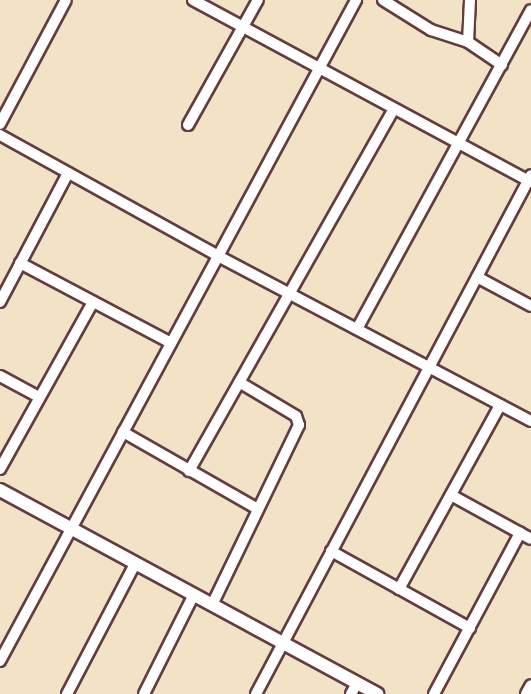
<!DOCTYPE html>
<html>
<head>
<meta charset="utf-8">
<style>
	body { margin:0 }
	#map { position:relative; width:531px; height:694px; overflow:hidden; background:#f2e3c6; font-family:Itim,sans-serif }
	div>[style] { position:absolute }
	.roads { filter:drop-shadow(2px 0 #633c42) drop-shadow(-2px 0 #633c42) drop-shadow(0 2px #633c42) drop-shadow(0 -2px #633c42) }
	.minor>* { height:10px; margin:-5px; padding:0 5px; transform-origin:5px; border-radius:5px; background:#fff }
	.tertiary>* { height:12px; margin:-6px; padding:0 6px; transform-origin:6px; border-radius:6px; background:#fff }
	span { translate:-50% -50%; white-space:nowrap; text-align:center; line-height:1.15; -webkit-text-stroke:5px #fcf5e5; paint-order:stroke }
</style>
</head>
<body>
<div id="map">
	<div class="roads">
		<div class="minor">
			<div style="left:193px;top:0;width:384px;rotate:28.3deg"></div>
			<div style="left:383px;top:0;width:57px;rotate:32deg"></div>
			<div style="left:431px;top:30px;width:39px;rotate:18deg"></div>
			<div style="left:470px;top:0;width:42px;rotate:92.7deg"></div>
			<div style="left:468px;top:42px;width:41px;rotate:34.1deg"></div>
			<div style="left:0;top:124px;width:140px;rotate:-62deg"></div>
			<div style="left:188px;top:125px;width:143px;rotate:-60.8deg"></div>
			<div style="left:0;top:135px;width:249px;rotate:29deg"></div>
			<div style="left:218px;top:256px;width:354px;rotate:27.8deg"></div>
			<div style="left:20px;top:263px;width:171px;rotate:27.9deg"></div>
			<div style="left:477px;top:277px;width:61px;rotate:28.2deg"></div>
			<div style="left:0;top:302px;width:146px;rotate:-62.2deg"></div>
			<div style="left:357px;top:329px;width:363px;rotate:-61.4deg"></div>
			<div style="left:0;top:376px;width:44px;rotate:28.3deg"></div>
			<div style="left:123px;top:432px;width:153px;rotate:29.7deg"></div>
			<div style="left:0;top:469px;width:191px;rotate:-60.9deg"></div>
			<div style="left:189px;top:471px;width:416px;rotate:-60.5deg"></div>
			<div style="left:451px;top:495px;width:91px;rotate:28.8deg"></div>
			<div style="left:331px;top:551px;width:159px;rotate:29deg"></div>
			<div style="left:399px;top:589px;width:210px;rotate:-61.2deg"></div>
			<div style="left:212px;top:605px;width:200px;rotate:-64.2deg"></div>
			<div style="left:299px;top:425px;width:9px;rotate:-108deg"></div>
			<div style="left:296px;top:416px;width:66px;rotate:-149.2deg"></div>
			<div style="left:0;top:661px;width:751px;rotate:-61.69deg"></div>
			<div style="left:67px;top:694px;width:144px;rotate:-62.4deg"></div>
			<div style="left:144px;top:694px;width:110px;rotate:-63.4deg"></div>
			<div style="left:256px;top:694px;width:587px;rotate:-62.08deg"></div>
			<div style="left:351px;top:694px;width:13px;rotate:-61deg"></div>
			<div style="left:434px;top:694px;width:183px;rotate:-61.9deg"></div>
			<div style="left:526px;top:694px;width:10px;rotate:-61deg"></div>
		</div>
		<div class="tertiary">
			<div style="left:0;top:490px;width:429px;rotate:28.4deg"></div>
		</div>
	</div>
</div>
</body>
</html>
